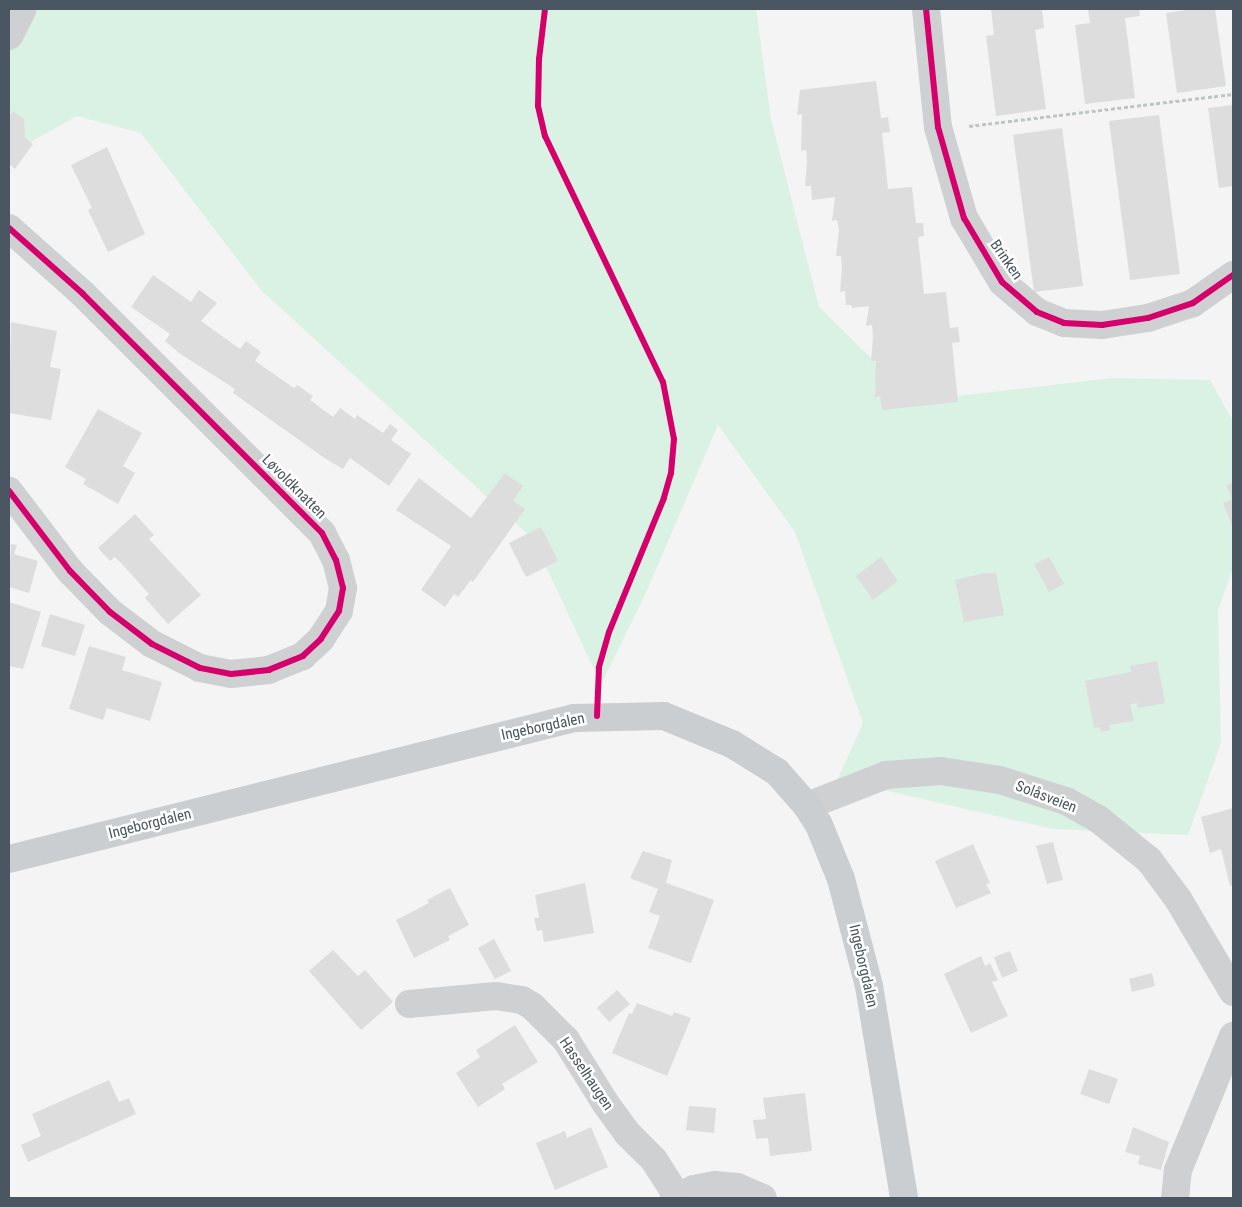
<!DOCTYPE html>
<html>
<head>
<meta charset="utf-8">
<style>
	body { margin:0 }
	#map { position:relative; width:1242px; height:1207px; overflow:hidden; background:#f4f4f4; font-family:"Roboto Condensed",sans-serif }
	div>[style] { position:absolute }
	.green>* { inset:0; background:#d9f2e3 }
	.building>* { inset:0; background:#ddddde }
	.path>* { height:3px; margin-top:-1.5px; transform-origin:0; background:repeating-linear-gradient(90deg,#bcc7c4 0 4px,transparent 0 6.5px) }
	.minor>* { height:28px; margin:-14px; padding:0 14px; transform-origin:14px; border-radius:14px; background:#ced0d2 }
	.major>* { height:28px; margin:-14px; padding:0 14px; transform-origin:14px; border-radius:14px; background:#caced1 }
	.cycleway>* { height:6px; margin:-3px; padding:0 3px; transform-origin:3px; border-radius:3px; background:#d6006c }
	span { translate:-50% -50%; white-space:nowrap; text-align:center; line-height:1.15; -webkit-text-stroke:5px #fff; paint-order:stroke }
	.street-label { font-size:15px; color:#4a5661 }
	.frame { position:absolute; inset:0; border:10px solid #4a5661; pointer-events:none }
</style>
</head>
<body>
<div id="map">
	<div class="green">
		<div style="clip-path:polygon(9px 9px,756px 9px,771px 119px,819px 307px,915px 401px,1112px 378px,1210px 380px,1233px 421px,1233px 568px,1218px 610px,1221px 743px,1188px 835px,1053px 829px,862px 785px,836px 783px,863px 723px,795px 532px,718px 425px,645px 595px,601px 684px,533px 539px,261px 290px,141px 133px,77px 116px,9px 154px)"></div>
	</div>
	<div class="building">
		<div style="clip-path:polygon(991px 9px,1042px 9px,1044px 28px,1035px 30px,1046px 109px,996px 116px,986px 36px,994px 35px)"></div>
		<div style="clip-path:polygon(1088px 9px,1139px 9px,1140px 16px,1125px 18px,1135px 98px,1085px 104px,1075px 25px,1090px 23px)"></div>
		<div style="clip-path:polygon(1193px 9px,1215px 9px,1226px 86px,1177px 93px,1166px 13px)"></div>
		<div style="clip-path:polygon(876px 81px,881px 118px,888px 117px,890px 132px,882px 133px,888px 189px,912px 187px,916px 223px,923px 223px,924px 236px,918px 237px,924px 294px,946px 292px,950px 328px,958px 327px,960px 342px,952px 343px,958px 402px,882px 410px,880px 396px,875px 397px,876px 361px,871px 361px,873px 337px,872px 325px,866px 326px,869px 306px,852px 308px,851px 305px,846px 305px,845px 291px,840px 292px,842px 268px,841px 256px,836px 256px,839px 230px,837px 220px,832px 221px,835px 197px,812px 200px,811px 186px,805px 186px,807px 162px,806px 150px,801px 151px,802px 114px,797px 115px,800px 90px)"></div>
		<div style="clip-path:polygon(1233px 105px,1233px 186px,1219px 188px,1208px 108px)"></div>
		<div style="clip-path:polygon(13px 111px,24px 119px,25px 138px,33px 144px,15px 169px,9px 164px,9px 117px)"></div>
		<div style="clip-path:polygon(1159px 115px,1180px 274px,1130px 280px,1109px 121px)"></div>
		<div style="clip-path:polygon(1062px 128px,1083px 286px,1034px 292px,1013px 135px)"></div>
		<div style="clip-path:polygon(107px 147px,145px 234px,108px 252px,88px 210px,92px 208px,71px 165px)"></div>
		<div style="clip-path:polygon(153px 275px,191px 302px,199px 290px,217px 303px,201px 321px,240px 349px,246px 341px,261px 352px,255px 361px,294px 388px,297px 385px,313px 396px,310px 400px,333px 417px,340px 408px,355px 419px,357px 415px,383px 433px,390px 424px,398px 430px,391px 440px,411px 454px,389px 486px,350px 458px,343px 469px,326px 459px,233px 393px,235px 389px,179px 353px,165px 341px,170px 334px,131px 307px)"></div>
		<div style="clip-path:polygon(11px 322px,57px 331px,50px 367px,61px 369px,51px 420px,9px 413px)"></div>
		<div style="clip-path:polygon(98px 409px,142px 433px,123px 466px,135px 473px,118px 504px,83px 484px,86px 479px,65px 467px)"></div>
		<div style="clip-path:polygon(505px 473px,523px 486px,513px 501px,525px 509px,473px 582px,471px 580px,458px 597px,454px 594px,445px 607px,421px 590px,451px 546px,396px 510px,419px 478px,471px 518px)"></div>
		<div style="clip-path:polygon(1233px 482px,1233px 528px,1223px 503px,1232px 499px,1226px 485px)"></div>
		<div style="clip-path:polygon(135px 514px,154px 535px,149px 539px,201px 595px,168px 624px,145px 598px,149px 594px,122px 564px,115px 557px,110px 561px,98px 548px)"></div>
		<div style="clip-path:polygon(541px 527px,558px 561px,526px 577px,509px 543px)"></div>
		<div style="clip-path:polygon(11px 544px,17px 545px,14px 554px,38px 561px,29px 593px,9px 587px)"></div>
		<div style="clip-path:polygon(881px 557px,898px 581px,873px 600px,856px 576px)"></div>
		<div style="clip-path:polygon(1049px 557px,1064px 584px,1049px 592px,1034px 564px)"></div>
		<div style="clip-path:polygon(984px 573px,996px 573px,1004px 615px,964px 622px,955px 580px)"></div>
		<div style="clip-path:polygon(9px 602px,41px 612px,23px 669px,9px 666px)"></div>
		<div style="clip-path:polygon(50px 614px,85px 625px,75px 656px,41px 646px)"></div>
		<div style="clip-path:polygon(89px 646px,126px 657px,122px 670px,162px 682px,150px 721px,107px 708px,103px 720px,69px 709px)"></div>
		<div style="clip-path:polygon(1157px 661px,1165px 703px,1138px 708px,1137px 703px,1130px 704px,1134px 721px,1109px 725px,1110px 730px,1101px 732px,1100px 727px,1094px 728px,1085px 681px,1131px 672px,1130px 666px)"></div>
		<div style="clip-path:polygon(1233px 808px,1233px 885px,1230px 886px,1221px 849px,1210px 853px,1201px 817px)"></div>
		<div style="clip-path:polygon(1053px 842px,1063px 880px,1047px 884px,1036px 846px)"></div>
		<div style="clip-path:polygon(973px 844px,990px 883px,986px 884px,991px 893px,956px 908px,935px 861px)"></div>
		<div style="clip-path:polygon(643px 851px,672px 860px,666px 883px,714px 900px,691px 963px,648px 948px,660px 916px,649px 912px,658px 889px,630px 878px)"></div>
		<div style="clip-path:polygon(585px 883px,594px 933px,544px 942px,542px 930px,537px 931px,534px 918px,539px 918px,535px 895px)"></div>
		<div style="clip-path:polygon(450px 888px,469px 925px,448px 936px,450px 940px,414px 958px,396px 920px,429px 903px,427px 900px)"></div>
		<div style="clip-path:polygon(494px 939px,511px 971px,495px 979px,478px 948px)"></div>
		<div style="clip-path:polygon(333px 950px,358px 976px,365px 970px,393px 1002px,361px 1030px,309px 971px)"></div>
		<div style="clip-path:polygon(1010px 951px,1018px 971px,1002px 978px,994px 957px)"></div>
		<div style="clip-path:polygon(981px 956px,985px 966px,990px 963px,998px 980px,992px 982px,1008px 1016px,971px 1033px,944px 974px)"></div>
		<div style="clip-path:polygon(1152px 973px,1155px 986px,1132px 992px,1129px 979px)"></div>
		<div style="clip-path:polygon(617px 990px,630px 1004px,609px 1022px,597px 1008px)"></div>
		<div style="clip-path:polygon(637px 1003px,672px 1016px,674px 1012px,691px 1018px,667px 1076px,612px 1053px,629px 1013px,632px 1014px)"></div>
		<div style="clip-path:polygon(515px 1025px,538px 1062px,502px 1084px,505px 1089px,478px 1107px,456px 1073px,480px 1057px,476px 1050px)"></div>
		<div style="clip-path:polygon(1089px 1069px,1118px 1079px,1109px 1104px,1080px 1094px)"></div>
		<div style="clip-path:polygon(109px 1080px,119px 1102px,129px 1098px,136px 1114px,28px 1162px,21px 1145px,41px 1136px,32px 1114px)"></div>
		<div style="clip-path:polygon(805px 1093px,812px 1151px,770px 1156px,768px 1138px,756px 1139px,753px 1120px,766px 1119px,763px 1098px)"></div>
		<div style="clip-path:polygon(689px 1106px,716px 1108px,714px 1133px,686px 1130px)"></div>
		<div style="clip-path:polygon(591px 1127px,608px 1167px,555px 1190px,536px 1143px,565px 1131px,567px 1138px)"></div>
		<div style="clip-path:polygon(1133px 1127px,1169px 1142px,1161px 1170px,1138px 1164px,1140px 1156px,1125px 1152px)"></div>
	</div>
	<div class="path">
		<div style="left:969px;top:126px;width:266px;rotate:-6.9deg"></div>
	</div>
	<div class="minor">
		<div style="left:926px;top:9px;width:119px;rotate:84.2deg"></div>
		<div style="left:938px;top:127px;width:95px;rotate:74.1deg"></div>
		<div style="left:964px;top:218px;width:74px;rotate:59.3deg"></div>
		<div style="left:1002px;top:282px;width:46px;rotate:40.6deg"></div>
		<div style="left:1037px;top:312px;width:29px;rotate:22deg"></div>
		<div style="left:1064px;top:323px;width:38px;rotate:3deg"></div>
		<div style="left:1102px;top:325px;width:47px;rotate:-8.7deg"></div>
		<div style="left:1148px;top:318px;width:47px;rotate:-18.4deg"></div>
		<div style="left:1193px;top:303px;width:49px;rotate:-35deg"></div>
		<div style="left:9px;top:36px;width:30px;rotate:-63deg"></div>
		<div style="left:9px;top:228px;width:99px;rotate:41.7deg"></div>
		<div style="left:83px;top:294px;width:338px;rotate:45deg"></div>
		<div style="left:322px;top:533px;width:30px;rotate:63deg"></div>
		<div style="left:336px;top:560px;width:29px;rotate:76deg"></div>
		<div style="left:343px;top:588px;width:23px;rotate:100deg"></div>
		<div style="left:339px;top:611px;width:33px;rotate:123deg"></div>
		<div style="left:321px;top:639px;width:25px;rotate:137deg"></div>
		<div style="left:303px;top:656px;width:37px;rotate:158deg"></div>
		<div style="left:269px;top:670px;width:38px;rotate:174deg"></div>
		<div style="left:231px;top:674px;width:32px;rotate:-169deg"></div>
		<div style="left:200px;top:668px;width:54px;rotate:-153.4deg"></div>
		<div style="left:152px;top:644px;width:53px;rotate:-142.7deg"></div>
		<div style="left:110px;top:612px;width:57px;rotate:-134.3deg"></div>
		<div style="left:70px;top:571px;width:101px;rotate:-127.3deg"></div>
		<div style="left:807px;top:806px;width:85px;rotate:-21.4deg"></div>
		<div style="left:886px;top:775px;width:55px;rotate:-4.2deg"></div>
		<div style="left:941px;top:771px;width:60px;rotate:8.7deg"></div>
		<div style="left:1000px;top:780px;width:69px;rotate:17.7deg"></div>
		<div style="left:1066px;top:801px;width:35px;rotate:29deg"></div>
		<div style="left:1097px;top:818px;width:67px;rotate:38.9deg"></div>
		<div style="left:1149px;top:860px;width:49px;rotate:53.4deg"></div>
		<div style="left:1178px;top:899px;width:108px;rotate:59.4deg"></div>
		<div style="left:409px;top:1004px;width:87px;rotate:-5.3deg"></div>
		<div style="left:496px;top:996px;width:26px;rotate:9deg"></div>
		<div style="left:522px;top:1000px;width:12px;rotate:31deg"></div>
		<div style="left:532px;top:1006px;width:48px;rotate:45deg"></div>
		<div style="left:566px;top:1040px;width:75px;rotate:58deg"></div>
		<div style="left:606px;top:1104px;width:36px;rotate:54deg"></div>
		<div style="left:627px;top:1133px;width:38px;rotate:45deg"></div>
		<div style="left:654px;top:1160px;width:43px;rotate:57.4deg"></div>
		<div style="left:674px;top:1198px;width:22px;rotate:-24deg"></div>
		<div style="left:694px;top:1189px;width:21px;rotate:-11deg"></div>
		<div style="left:715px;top:1185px;width:22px;rotate:5deg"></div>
		<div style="left:737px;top:1187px;width:28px;rotate:23deg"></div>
		<div style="left:1175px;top:1198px;width:28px;rotate:-84deg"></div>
		<div style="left:1178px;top:1170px;width:145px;rotate:-67.7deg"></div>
	</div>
	<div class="major">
		<div style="left:9px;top:859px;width:582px;rotate:-14.01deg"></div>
		<div style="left:574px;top:718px;width:90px;rotate:-1.3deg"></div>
		<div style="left:664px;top:716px;width:74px;rotate:22.4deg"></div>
		<div style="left:732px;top:744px;width:53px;rotate:31.9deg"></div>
		<div style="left:777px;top:772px;width:45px;rotate:48.6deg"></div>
		<div style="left:807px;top:806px;width:22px;rotate:58deg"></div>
		<div style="left:819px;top:825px;width:58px;rotate:67.8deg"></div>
		<div style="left:841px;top:879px;width:111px;rotate:75.3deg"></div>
		<div style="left:869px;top:986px;width:215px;rotate:80.6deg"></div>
	</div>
	<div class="cycleway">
		<div style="left:545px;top:9px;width:50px;rotate:96.8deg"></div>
		<div style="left:539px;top:59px;width:47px;rotate:91.2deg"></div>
		<div style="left:538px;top:106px;width:31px;rotate:77deg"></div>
		<div style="left:545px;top:136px;width:273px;rotate:64.4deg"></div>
		<div style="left:663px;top:382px;width:58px;rotate:79.1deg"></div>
		<div style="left:674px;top:439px;width:34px;rotate:95deg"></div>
		<div style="left:671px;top:473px;width:26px;rotate:106deg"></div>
		<div style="left:664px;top:498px;width:145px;rotate:112.3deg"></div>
		<div style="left:609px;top:632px;width:37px;rotate:106deg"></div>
		<div style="left:599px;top:668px;width:48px;rotate:92.4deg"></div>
		<div style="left:926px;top:9px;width:119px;rotate:84.2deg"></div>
		<div style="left:938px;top:127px;width:95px;rotate:74.1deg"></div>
		<div style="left:964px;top:218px;width:74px;rotate:59.3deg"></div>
		<div style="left:1002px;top:282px;width:46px;rotate:40.6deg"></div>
		<div style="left:1037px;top:312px;width:29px;rotate:22deg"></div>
		<div style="left:1064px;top:323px;width:38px;rotate:3deg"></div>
		<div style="left:1102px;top:325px;width:47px;rotate:-8.7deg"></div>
		<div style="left:1148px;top:318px;width:47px;rotate:-18.4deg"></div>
		<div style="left:1193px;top:303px;width:49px;rotate:-35deg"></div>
		<div style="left:9px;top:228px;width:99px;rotate:41.7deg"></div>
		<div style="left:83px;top:294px;width:338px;rotate:45deg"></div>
		<div style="left:322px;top:533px;width:30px;rotate:63deg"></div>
		<div style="left:336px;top:560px;width:29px;rotate:76deg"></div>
		<div style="left:343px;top:588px;width:23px;rotate:100deg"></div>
		<div style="left:339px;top:611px;width:33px;rotate:123deg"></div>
		<div style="left:321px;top:639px;width:25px;rotate:137deg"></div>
		<div style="left:303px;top:656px;width:37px;rotate:158deg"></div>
		<div style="left:269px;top:670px;width:38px;rotate:174deg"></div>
		<div style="left:231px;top:674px;width:32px;rotate:-169deg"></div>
		<div style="left:200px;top:668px;width:54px;rotate:-153.4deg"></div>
		<div style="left:152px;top:644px;width:53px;rotate:-142.7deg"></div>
		<div style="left:110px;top:612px;width:57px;rotate:-134.3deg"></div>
		<div style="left:70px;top:571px;width:101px;rotate:-127.3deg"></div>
	</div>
	<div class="street-label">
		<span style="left:1006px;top:260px;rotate:55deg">Brinken</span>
		<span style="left:294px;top:487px;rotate:45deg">Løvoldknatten</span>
		<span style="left:543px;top:727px;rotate:-12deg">Ingeborgdalen</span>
		<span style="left:1046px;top:797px;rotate:21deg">Solåsveien</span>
		<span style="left:150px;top:824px;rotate:-14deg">Ingeborgdalen</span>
		<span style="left:863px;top:966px;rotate:77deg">Ingeborgdalen</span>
		<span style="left:586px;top:1074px;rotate:56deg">Hasselhaugen</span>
	</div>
	<div class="frame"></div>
</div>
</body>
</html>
